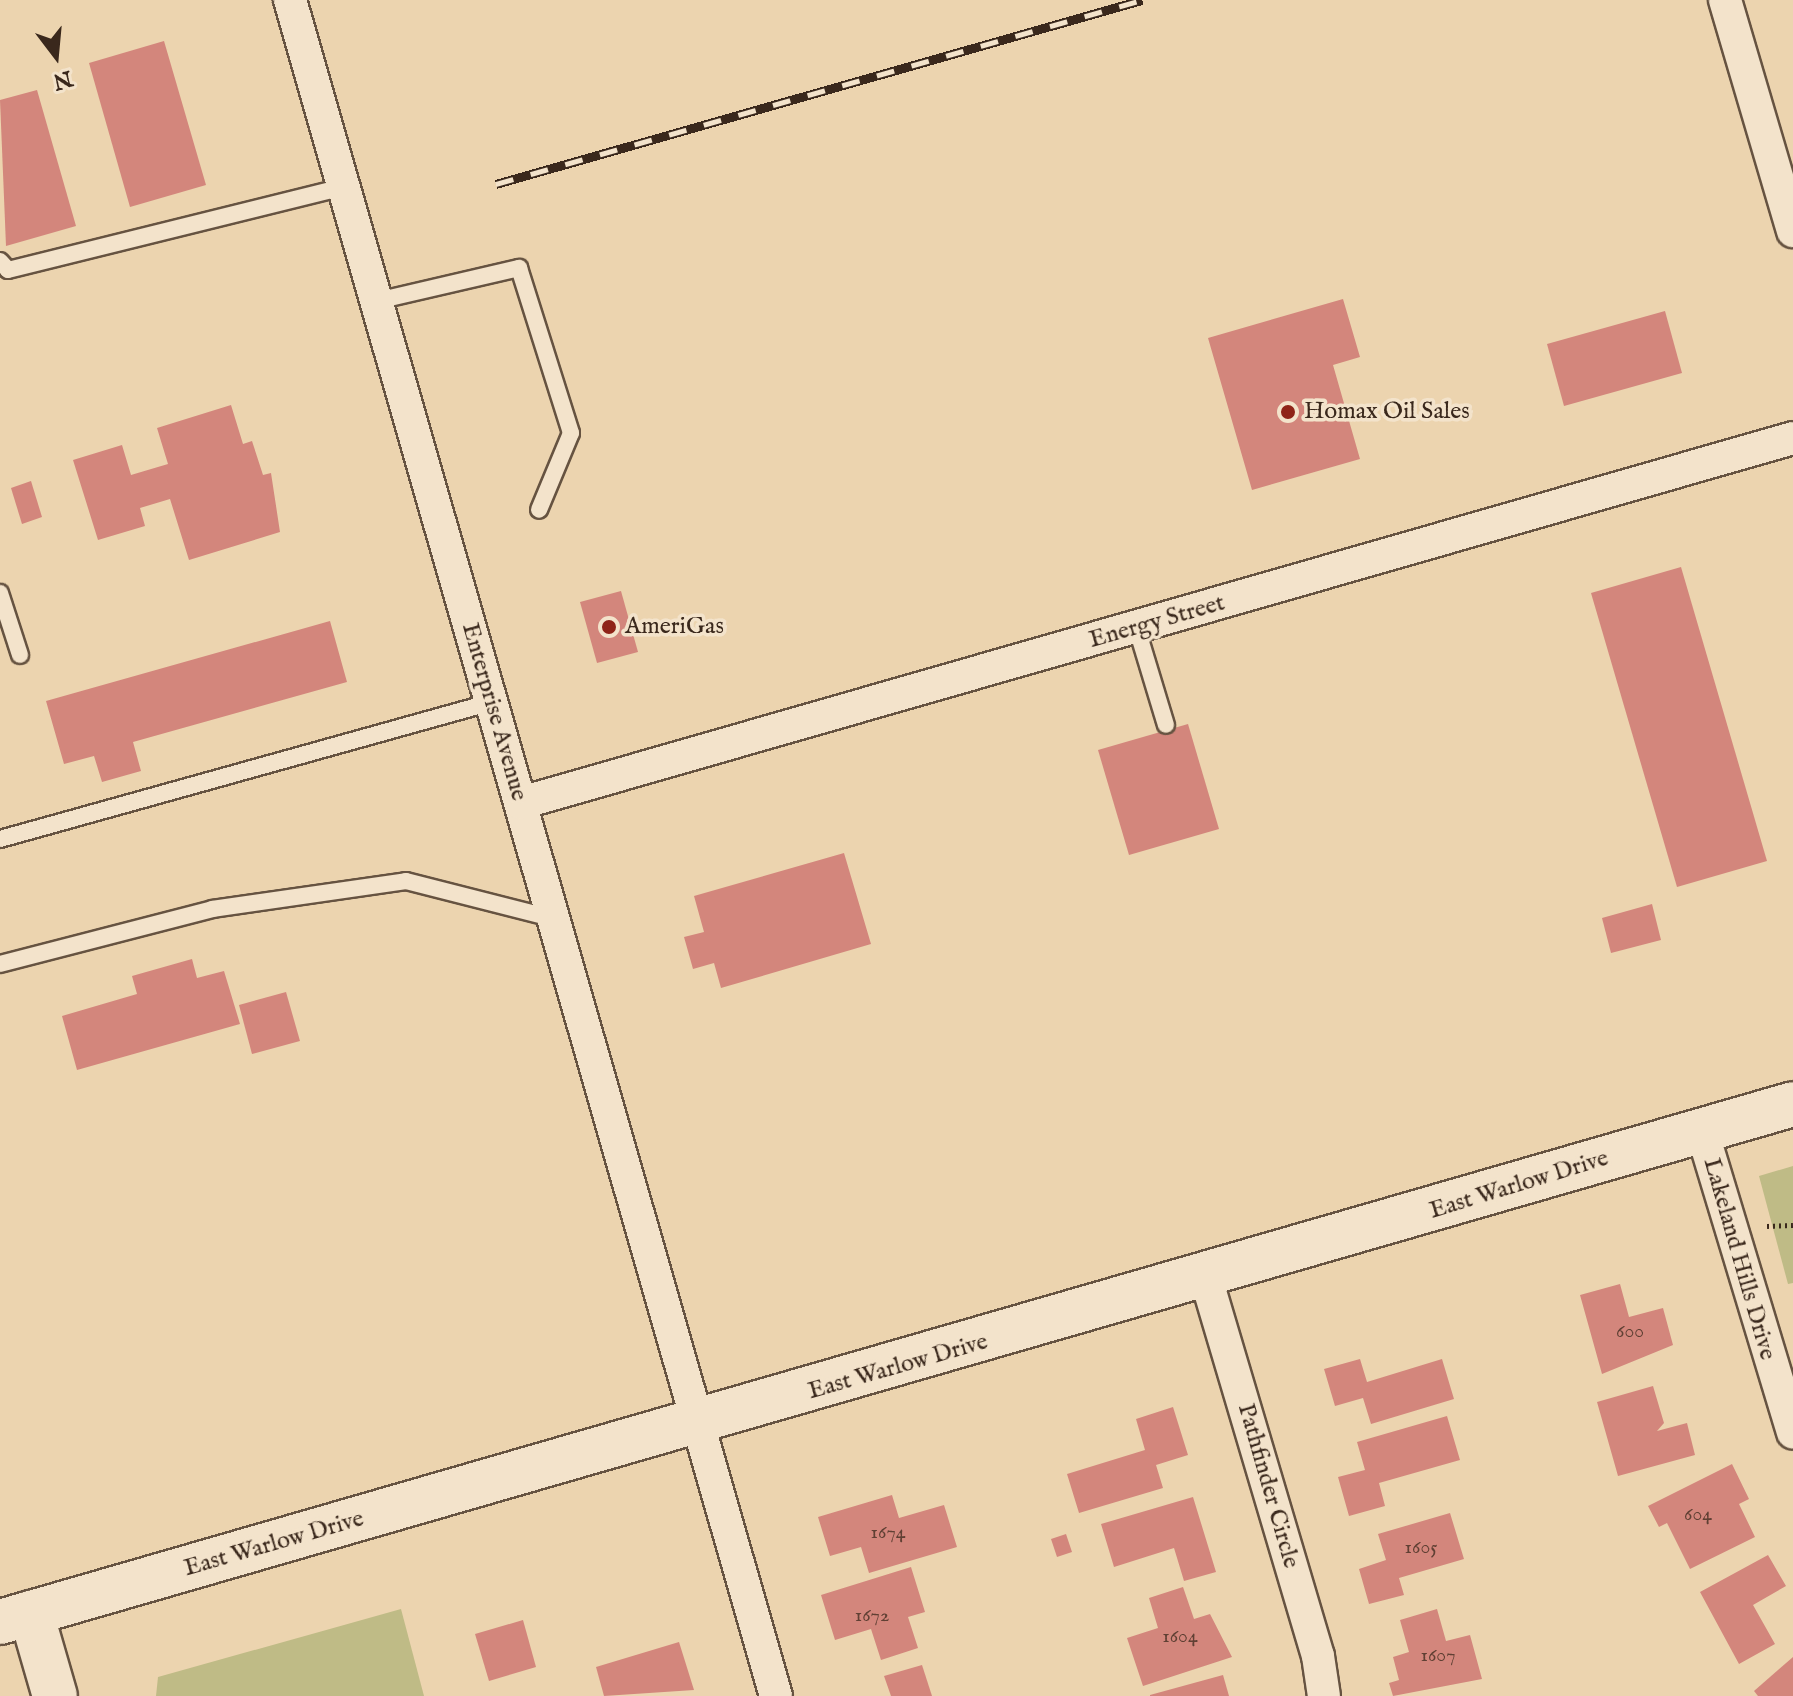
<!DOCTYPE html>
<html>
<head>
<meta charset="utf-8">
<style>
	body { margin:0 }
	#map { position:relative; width:1793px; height:1696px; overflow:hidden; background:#ecd4af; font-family:"IM FELL English",serif }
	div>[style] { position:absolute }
	.green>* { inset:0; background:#bfbb86 }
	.building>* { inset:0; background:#d3867c }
	.path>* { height:5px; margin-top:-2.5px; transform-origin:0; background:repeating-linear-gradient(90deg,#3a281c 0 2px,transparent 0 6px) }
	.roads { filter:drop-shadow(2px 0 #665341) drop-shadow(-2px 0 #665341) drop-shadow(0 2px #665341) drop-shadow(0 -2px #665341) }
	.lane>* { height:16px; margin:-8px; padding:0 8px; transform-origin:8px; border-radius:8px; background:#f3e3cb }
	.street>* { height:32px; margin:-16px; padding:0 16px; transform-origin:16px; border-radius:16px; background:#f3e3cb }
	.secondary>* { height:44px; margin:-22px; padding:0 22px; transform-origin:22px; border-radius:22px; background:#f3e3cb }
	.rail>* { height:9px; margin-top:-4.5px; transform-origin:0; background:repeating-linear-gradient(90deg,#f3e3cb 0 18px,#3a281c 0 36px); box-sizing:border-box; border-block:2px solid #3a281c }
	.dots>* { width:22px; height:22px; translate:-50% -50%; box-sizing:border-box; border:4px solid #f3e3cb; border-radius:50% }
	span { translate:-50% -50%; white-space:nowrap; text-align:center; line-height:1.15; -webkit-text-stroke:7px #f3e3cb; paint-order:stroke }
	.number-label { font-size:20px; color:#604034 }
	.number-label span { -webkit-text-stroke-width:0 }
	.poi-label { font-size:24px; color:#3a281c }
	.left { translate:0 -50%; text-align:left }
	.street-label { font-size:24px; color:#3a281c }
	.north { position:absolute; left:16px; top:16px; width:80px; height:80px; -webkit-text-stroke:6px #f3e3cb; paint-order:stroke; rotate:164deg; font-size:22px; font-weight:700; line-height:32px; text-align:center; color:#3a281c }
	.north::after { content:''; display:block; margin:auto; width:28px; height:36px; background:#3a281c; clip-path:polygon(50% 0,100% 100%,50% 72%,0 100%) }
</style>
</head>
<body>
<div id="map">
	<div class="green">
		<div style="clip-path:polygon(1793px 1166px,1793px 1283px,1788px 1284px,1759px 1176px)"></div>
		<div style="clip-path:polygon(401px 1609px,424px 1696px,156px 1696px,158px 1677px)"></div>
	</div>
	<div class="building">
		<div style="clip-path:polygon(164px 41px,206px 185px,130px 207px,89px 63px)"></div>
		<div style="clip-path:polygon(37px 90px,76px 226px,6px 246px,0 100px)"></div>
		<div style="clip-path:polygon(1343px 299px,1360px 357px,1333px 365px,1360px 459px,1252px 490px,1208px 338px)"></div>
		<div style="clip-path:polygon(1665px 311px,1682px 373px,1564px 406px,1547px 344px)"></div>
		<div style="clip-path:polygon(231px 405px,243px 444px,252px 441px,263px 475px,271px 473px,280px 532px,189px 560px,170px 499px,140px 508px,145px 526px,98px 540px,73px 460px,122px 445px,131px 475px,168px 464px,157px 428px)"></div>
		<div style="clip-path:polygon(31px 481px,42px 517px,22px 524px,11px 488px)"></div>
		<div style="clip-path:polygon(1681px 567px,1767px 861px,1677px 887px,1591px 593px)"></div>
		<div style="clip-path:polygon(621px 591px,638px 652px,597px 663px,580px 602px)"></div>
		<div style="clip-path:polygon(330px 621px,347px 682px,133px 742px,141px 771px,102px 782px,94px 756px,64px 764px,46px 701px)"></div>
		<div style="clip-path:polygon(1188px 724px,1219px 829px,1129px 855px,1098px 750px)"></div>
		<div style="clip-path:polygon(844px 853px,871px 944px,721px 988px,714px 963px,693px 969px,684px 937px,704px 932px,694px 896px)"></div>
		<div style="clip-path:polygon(1652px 904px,1661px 940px,1611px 953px,1602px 918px)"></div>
		<div style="clip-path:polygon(192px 959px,197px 978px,224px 971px,240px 1024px,77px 1070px,62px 1016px,137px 994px,132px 976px)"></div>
		<div style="clip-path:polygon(286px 992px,300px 1041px,252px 1054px,239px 1005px)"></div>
		<div style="clip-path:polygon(1620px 1284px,1629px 1317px,1663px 1308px,1673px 1345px,1602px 1374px,1580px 1295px)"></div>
		<div style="clip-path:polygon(1360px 1359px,1367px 1382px,1442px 1359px,1454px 1399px,1371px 1424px,1363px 1398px,1335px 1406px,1324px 1369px)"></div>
		<div style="clip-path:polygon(1653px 1386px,1664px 1423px,1657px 1431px,1687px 1423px,1695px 1455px,1618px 1476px,1597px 1402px)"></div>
		<div style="clip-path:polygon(1173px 1407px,1188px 1455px,1156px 1465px,1163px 1488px,1079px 1513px,1067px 1474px,1145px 1450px,1136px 1419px)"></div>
		<div style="clip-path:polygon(1447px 1416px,1460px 1460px,1379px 1483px,1385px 1506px,1349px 1516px,1338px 1477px,1365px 1470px,1357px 1442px)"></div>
		<div style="clip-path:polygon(1732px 1464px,1749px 1499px,1739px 1504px,1755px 1537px,1690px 1569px,1667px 1523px,1659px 1527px,1648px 1506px)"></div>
		<div style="clip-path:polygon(892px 1495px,899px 1518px,944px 1505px,957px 1547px,869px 1573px,861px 1547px,830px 1556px,818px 1517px)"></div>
		<div style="clip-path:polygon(1193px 1497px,1216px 1572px,1184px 1581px,1174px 1548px,1114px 1567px,1101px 1524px)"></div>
		<div style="clip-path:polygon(1450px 1513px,1464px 1559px,1399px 1578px,1404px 1595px,1369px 1604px,1359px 1569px,1386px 1560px,1378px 1534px)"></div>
		<div style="clip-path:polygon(1066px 1534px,1072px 1552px,1057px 1557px,1051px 1539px)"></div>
		<div style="clip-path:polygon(1768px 1555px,1786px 1586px,1753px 1605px,1775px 1644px,1739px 1664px,1700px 1592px)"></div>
		<div style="clip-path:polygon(911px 1567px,925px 1612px,908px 1617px,918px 1648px,881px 1660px,871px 1629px,835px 1640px,821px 1595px)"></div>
		<div style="clip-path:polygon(1183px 1587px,1194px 1619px,1210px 1614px,1232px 1657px,1143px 1686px,1127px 1638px,1158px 1628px,1149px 1598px)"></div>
		<div style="clip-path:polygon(1437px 1609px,1446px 1641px,1470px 1635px,1482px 1679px,1393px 1696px,1389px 1683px,1399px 1680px,1393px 1657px,1409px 1652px,1400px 1620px)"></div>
		<div style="clip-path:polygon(523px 1620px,536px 1667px,489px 1681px,475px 1634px)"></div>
		<div style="clip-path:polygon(679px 1642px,694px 1690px,604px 1696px,596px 1667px)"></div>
		<div style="clip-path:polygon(1793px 1657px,1793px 1696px,1758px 1696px,1754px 1691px)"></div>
		<div style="clip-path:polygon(922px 1665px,932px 1696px,891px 1696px,884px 1676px)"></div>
		<div style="clip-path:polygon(1223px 1675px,1229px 1696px,1150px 1696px,1150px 1695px)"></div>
	</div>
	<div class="path">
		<div style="left:1767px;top:1226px;width:26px;rotate:-2deg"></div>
	</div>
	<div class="roads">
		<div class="lane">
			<div style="left:0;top:261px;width:12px;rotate:48deg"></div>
			<div style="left:8px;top:270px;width:345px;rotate:-13.9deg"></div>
			<div style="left:377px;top:301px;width:146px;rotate:-13.1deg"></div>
			<div style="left:519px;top:268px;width:173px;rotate:72.5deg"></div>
			<div style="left:571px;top:433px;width:83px;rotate:112.6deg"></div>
			<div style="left:0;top:593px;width:65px;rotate:72.1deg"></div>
			<div style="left:1137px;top:629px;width:100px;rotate:73.2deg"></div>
			<div style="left:0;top:839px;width:511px;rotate:-15.56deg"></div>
			<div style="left:0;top:964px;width:219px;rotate:-14.5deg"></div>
			<div style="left:212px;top:909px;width:196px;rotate:-8.2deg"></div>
			<div style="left:406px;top:881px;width:146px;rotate:14.3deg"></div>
		</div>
		<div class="street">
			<div style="left:290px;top:0;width:1764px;rotate:74.01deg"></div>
			<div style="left:1725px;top:0;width:241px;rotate:73.6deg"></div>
			<div style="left:521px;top:803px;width:1323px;rotate:-16.01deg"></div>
			<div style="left:1702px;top:1131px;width:315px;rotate:73.2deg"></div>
			<div style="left:1206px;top:1278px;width:394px;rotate:73.5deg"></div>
			<div style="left:1318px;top:1656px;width:40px;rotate:81.5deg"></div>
		</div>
		<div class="secondary">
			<div style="left:31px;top:1613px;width:86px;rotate:73.9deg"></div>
			<div style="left:0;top:1622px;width:1866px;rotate:-16.11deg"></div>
		</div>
	</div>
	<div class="rail">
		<div style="left:496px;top:184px;width:672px;rotate:-15.9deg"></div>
	</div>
	<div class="dots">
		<div style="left:1288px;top:412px;background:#8f2418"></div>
		<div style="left:609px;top:627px;background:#8f2418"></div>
	</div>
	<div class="number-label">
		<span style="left:1630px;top:1331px">600</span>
		<span style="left:1698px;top:1514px">604</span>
		<span style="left:888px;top:1532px">1674</span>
		<span style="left:1421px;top:1547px">1605</span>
		<span style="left:872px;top:1615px">1672</span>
		<span style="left:1180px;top:1636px">1604</span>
		<span style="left:1438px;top:1655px">1607</span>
	</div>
	<div class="poi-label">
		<span class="left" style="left:1304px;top:412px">Homax Oil Sales</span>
		<span class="left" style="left:625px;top:627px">AmeriGas</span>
	</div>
	<div class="street-label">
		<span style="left:1157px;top:622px;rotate:-16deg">Energy Street</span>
		<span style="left:494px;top:712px;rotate:74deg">Enterprise Avenue</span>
		<span style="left:1519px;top:1185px;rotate:-17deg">East Warlow Drive</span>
		<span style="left:1739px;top:1259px;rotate:74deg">Lakeland Hills Drive</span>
		<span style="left:898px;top:1367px;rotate:-16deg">East Warlow Drive</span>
		<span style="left:1268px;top:1486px;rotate:74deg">Pathfinder Circle</span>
		<span style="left:274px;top:1544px;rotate:-16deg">East Warlow Drive</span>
	</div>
	<div class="north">N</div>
</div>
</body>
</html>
